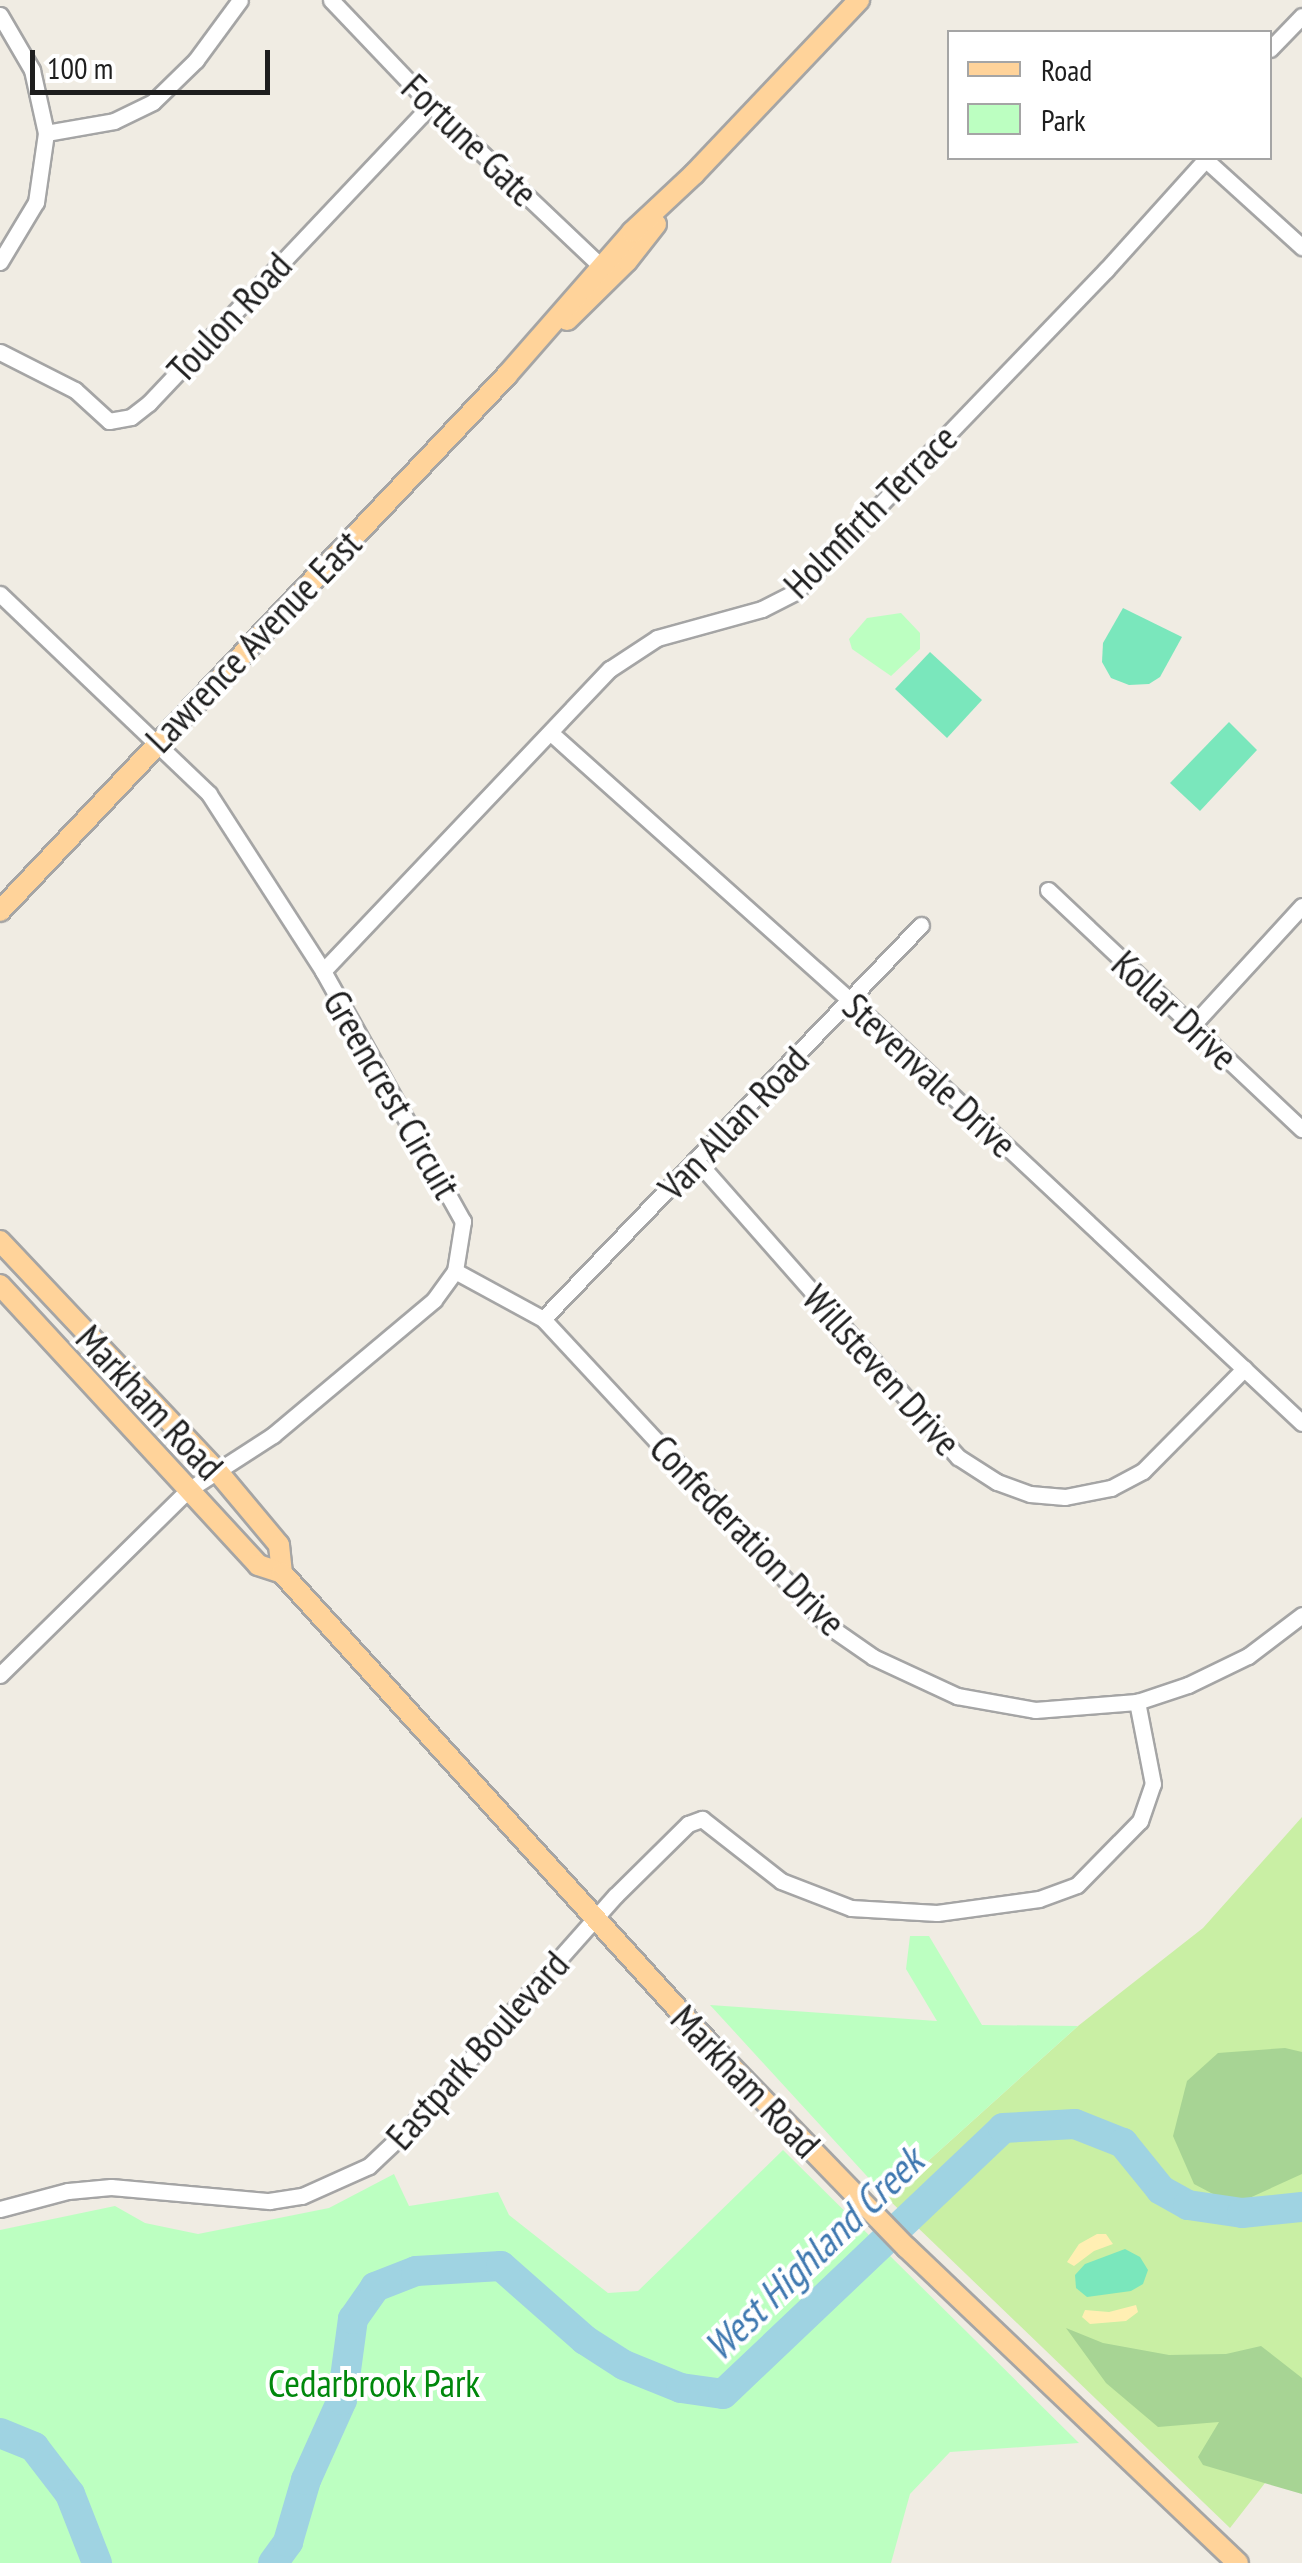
<!DOCTYPE html>
<html>
<head>
<meta charset="utf-8">
<style>
	body { margin:0 }
	#map { position:relative; width:1302px; height:2563px; overflow:hidden; background:#f0ece3; font-family:"PT Sans Narrow",sans-serif }
	div>[style] { position:absolute }
	.grass>* { inset:0; background:#c9efa4 }
	.forest>* { inset:0; background:#a7d494 }
	.sand>* { inset:0; background:#ffefb3 }
	.park>* { inset:0; background:#bcffc1 }
	.pitch>* { inset:0; background:#7ae7bc }
	.river>* { height:30px; margin:-15px; padding:0 15px; transform-origin:15px; border-radius:15px; background:#9fd3e2 }
	.roads { filter:drop-shadow(2px 0 #a5a5a5) drop-shadow(-2px 0 #a5a5a5) drop-shadow(0 2px #a5a5a5) drop-shadow(0 -2px #a5a5a5) }
	.minor>* { height:15px; margin:-7.5px; padding:0 7.5px; transform-origin:7.5px; border-radius:7.5px; background:#fff }
	.major>* { height:20px; margin:-10px; padding:0 10px; transform-origin:10px; border-radius:10px; background:#ffd39a }
	span { translate:-50% -50%; white-space:nowrap; text-align:center; line-height:1.15; -webkit-text-stroke:8px #fff; paint-order:stroke }
	.street-label { font-size:38px; color:#1e1e1e }
	.park-label { font-size:38px; color:#01880c }
	.water-label { font-size:40px; color:#3f78b0; font-style:italic }
	.legend { position:absolute; left:947px; top:30px; width:325px; height:130px; box-sizing:border-box; background:#fff; border:2px solid #a5a5a5; margin:0; padding:12px 18px; list-style:none; font-size:30px; color:#1e1e1e }
	.legend li { display:flex; align-items:center; gap:20px; height:50px }
	.legend b { width:50px; border:2px solid #a5a5a5 }
	.scale { position:absolute; left:30px; top:50px; width:240px; height:45px; box-sizing:border-box; border:5px solid #1e1e1e; border-top:0; padding-left:12px; font-size:30px; line-height:35px; white-space:nowrap; color:#1e1e1e; -webkit-text-stroke:8px #fff; paint-order:stroke }
</style>
</head>
<body>
<div id="map">
	<div class="grass">
		<div style="clip-path:polygon(1302px 1817px,1302px 2444px,1297px 2442px,1230px 2528px,887px 2198px,1078px 2026px,1203px 1928px)"></div>
	</div>
	<div class="forest">
		<div style="clip-path:polygon(1285px 2048px,1302px 2052px,1302px 2174px,1234px 2205px,1194px 2184px,1173px 2136px,1187px 2081px,1218px 2053px)"></div>
		<div style="clip-path:polygon(1066px 2328px,1103px 2343px,1169px 2355px,1226px 2354px,1261px 2346px,1302px 2378px,1302px 2494px,1203px 2465px,1198px 2457px,1219px 2422px,1158px 2427px,1106px 2383px)"></div>
	</div>
	<div class="sand">
		<div style="clip-path:polygon(1097px 2234px,1106px 2234px,1113px 2244px,1094px 2251px,1074px 2266px,1067px 2262px,1079px 2244px)"></div>
		<div style="clip-path:polygon(1136px 2305px,1138px 2312px,1126px 2321px,1090px 2324px,1082px 2317px,1085px 2310px,1109px 2312px)"></div>
	</div>
	<div class="park">
		<div style="clip-path:polygon(901px 613px,920px 633px,920px 649px,891px 676px,852px 649px,849px 639px,867px 618px)"></div>
		<div style="clip-path:polygon(910px 1936px,929px 1936px,982px 2025px,1078px 2026px,887px 2198px,710px 2005px,937px 2021px,906px 1969px)"></div>
		<div style="clip-path:polygon(783px 2150px,1079px 2443px,950px 2452px,910px 2494px,891px 2563px,0 2563px,0 2230px,115px 2206px,145px 2223px,198px 2234px,329px 2208px,394px 2174px,409px 2206px,498px 2192px,509px 2215px,608px 2293px,638px 2291px)"></div>
	</div>
	<div class="pitch">
		<div style="clip-path:polygon(1123px 608px,1182px 637px,1160px 677px,1149px 684px,1129px 685px,1111px 678px,1102px 662px,1103px 643px)"></div>
		<div style="clip-path:polygon(930px 652px,982px 700px,947px 738px,895px 689px)"></div>
		<div style="clip-path:polygon(1229px 722px,1257px 750px,1200px 811px,1170px 783px)"></div>
		<div style="clip-path:polygon(1125px 2249px,1140px 2257px,1148px 2270px,1143px 2284px,1131px 2291px,1087px 2297px,1076px 2288px,1075px 2275px,1085px 2264px)"></div>
	</div>
	<div class="river">
		<div style="left:0;top:2433px;width:37px;rotate:22deg"></div>
		<div style="left:34px;top:2447px;width:59px;rotate:52.5deg"></div>
		<div style="left:70px;top:2494px;width:74px;rotate:68.6deg"></div>
		<div style="left:273px;top:2563px;width:26px;rotate:-54deg"></div>
		<div style="left:288px;top:2542px;width:65px;rotate:-73.8deg"></div>
		<div style="left:306px;top:2480px;width:88px;rotate:-65.8deg"></div>
		<div style="left:342px;top:2400px;width:82px;rotate:-82.3deg"></div>
		<div style="left:353px;top:2319px;width:39px;rotate:-55deg"></div>
		<div style="left:375px;top:2287px;width:44px;rotate:-21.3deg"></div>
		<div style="left:416px;top:2271px;width:85px;rotate:-3.4deg"></div>
		<div style="left:501px;top:2266px;width:112px;rotate:41.4deg"></div>
		<div style="left:585px;top:2340px;width:46px;rotate:32.7deg"></div>
		<div style="left:624px;top:2365px;width:61px;rotate:22deg"></div>
		<div style="left:681px;top:2388px;width:42px;rotate:8.1deg"></div>
		<div style="left:723px;top:2394px;width:386px;rotate:-43.5deg"></div>
		<div style="left:1003px;top:2128px;width:72px;rotate:-3.2deg"></div>
		<div style="left:1075px;top:2124px;width:52px;rotate:21.6deg"></div>
		<div style="left:1123px;top:2143px;width:60px;rotate:51deg"></div>
		<div style="left:1161px;top:2190px;width:31px;rotate:29deg"></div>
		<div style="left:1188px;top:2205px;width:55px;rotate:8.4deg"></div>
		<div style="left:1242px;top:2213px;width:60px;rotate:-5.7deg"></div>
	</div>
	<div class="roads">
		<div class="minor">
			<div style="left:331px;top:0;width:145px;rotate:46.4deg"></div>
			<div style="left:431px;top:105px;width:245px;rotate:43.5deg"></div>
			<div style="left:0;top:15px;width:64px;rotate:59.8deg"></div>
			<div style="left:32px;top:70px;width:65px;rotate:77.5deg"></div>
			<div style="left:46px;top:133px;width:70px;rotate:98.2deg"></div>
			<div style="left:36px;top:202px;width:70px;rotate:121deg"></div>
			<div style="left:1270px;top:49px;width:46px;rotate:-45.9deg"></div>
			<div style="left:46px;top:133px;width:69px;rotate:-10deg"></div>
			<div style="left:114px;top:121px;width:43px;rotate:-26deg"></div>
			<div style="left:153px;top:102px;width:60px;rotate:-44.3deg"></div>
			<div style="left:196px;top:60px;width:74px;rotate:-53.7deg"></div>
			<div style="left:1206px;top:160px;width:130px;rotate:42.2deg"></div>
			<div style="left:0;top:352px;width:84px;rotate:26.9deg"></div>
			<div style="left:75px;top:390px;width:46px;rotate:42.4deg"></div>
			<div style="left:109px;top:421px;width:22px;rotate:-10deg"></div>
			<div style="left:131px;top:417px;width:23px;rotate:-38deg"></div>
			<div style="left:149px;top:403px;width:410px;rotate:-46.6deg"></div>
			<div style="left:0;top:594px;width:289px;rotate:43.7deg"></div>
			<div style="left:209px;top:794px;width:211px;rotate:57.2deg"></div>
			<div style="left:323px;top:971px;width:287px;rotate:60.8deg"></div>
			<div style="left:463px;top:1221px;width:51px;rotate:99.1deg"></div>
			<div style="left:455px;top:1271px;width:36px;rotate:126deg"></div>
			<div style="left:434px;top:1300px;width:210px;rotate:140deg"></div>
			<div style="left:273px;top:1435px;width:101px;rotate:147.1deg"></div>
			<div style="left:188px;top:1490px;width:264px;rotate:135.5deg"></div>
			<div style="left:552px;top:734px;width:399px;rotate:41.8deg"></div>
			<div style="left:850px;top:1000px;width:619px;rotate:43.1deg"></div>
			<div style="left:1048px;top:890px;width:349px;rotate:43.3deg"></div>
			<div style="left:323px;top:971px;width:417px;rotate:-46.5deg"></div>
			<div style="left:610px;top:669px;width:56px;rotate:-33.4deg"></div>
			<div style="left:657px;top:638px;width:109px;rotate:-15.4deg"></div>
			<div style="left:762px;top:609px;width:38px;rotate:-27deg"></div>
			<div style="left:796px;top:592px;width:447px;rotate:-46.1deg"></div>
			<div style="left:1106px;top:270px;width:151px;rotate:-48deg"></div>
			<div style="left:1191px;top:1027px;width:164px;rotate:-47.5deg"></div>
			<div style="left:697px;top:1161px;width:395px;rotate:48.6deg"></div>
			<div style="left:958px;top:1457px;width:46px;rotate:32.7deg"></div>
			<div style="left:997px;top:1482px;width:35px;rotate:20deg"></div>
			<div style="left:1030px;top:1494px;width:35px;rotate:5deg"></div>
			<div style="left:1065px;top:1497px;width:47px;rotate:-11.1deg"></div>
			<div style="left:1111px;top:1488px;width:36px;rotate:-28deg"></div>
			<div style="left:1143px;top:1471px;width:144px;rotate:-45.3deg"></div>
			<div style="left:455px;top:1271px;width:100px;rotate:28.6deg"></div>
			<div style="left:543px;top:1319px;width:417px;rotate:47.1deg"></div>
			<div style="left:827px;top:1625px;width:56px;rotate:34.8deg"></div>
			<div style="left:873px;top:1657px;width:93px;rotate:24.9deg"></div>
			<div style="left:957px;top:1696px;width:79px;rotate:10.2deg"></div>
			<div style="left:1035px;top:1710px;width:102px;rotate:-4.5deg"></div>
			<div style="left:1137px;top:1702px;width:54px;rotate:-18.4deg"></div>
			<div style="left:1188px;top:1685px;width:67px;rotate:-25.8deg"></div>
			<div style="left:1248px;top:1656px;width:68px;rotate:-37.2deg"></div>
			<div style="left:543px;top:1319px;width:546px;rotate:-46.19deg"></div>
			<div style="left:0;top:2209px;width:70px;rotate:-14.8deg"></div>
			<div style="left:68px;top:2191px;width:43px;rotate:-5.3deg"></div>
			<div style="left:111px;top:2187px;width:159px;rotate:5.1deg"></div>
			<div style="left:269px;top:2201px;width:33px;rotate:-9deg"></div>
			<div style="left:302px;top:2196px;width:73px;rotate:-24.1deg"></div>
			<div style="left:369px;top:2166px;width:55px;rotate:-43.5deg"></div>
			<div style="left:409px;top:2128px;width:310px;rotate:-48.4deg"></div>
			<div style="left:615px;top:1896px;width:103px;rotate:-44.6deg"></div>
			<div style="left:688px;top:1824px;width:15px;rotate:-20deg"></div>
			<div style="left:702px;top:1819px;width:100px;rotate:38.1deg"></div>
			<div style="left:781px;top:1881px;width:75px;rotate:21.1deg"></div>
			<div style="left:851px;top:1908px;width:86px;rotate:3.3deg"></div>
			<div style="left:937px;top:1913px;width:103px;rotate:-7.8deg"></div>
			<div style="left:1039px;top:1899px;width:40px;rotate:-20.2deg"></div>
			<div style="left:1077px;top:1885px;width:90px;rotate:-45.5deg"></div>
			<div style="left:1140px;top:1821px;width:39px;rotate:-71deg"></div>
			<div style="left:1153px;top:1784px;width:84px;rotate:-101deg"></div>
		</div>
		<div class="major">
			<div style="left:567px;top:320px;width:84px;rotate:-44.5deg"></div>
			<div style="left:627px;top:261px;width:47px;rotate:-51.9deg"></div>
			<div style="left:0;top:911px;width:738px;rotate:-46.59deg"></div>
			<div style="left:507px;top:375px;width:190px;rotate:-48.8deg"></div>
			<div style="left:632px;top:232px;width:85px;rotate:-43.1deg"></div>
			<div style="left:694px;top:174px;width:240px;rotate:-46.5deg"></div>
			<div style="left:0;top:1241px;width:318px;rotate:46.7deg"></div>
			<div style="left:218px;top:1472px;width:95px;rotate:50.1deg"></div>
			<div style="left:279px;top:1545px;width:28px;rotate:84deg"></div>
			<div style="left:0;top:1285px;width:381px;rotate:47.3deg"></div>
			<div style="left:258px;top:1565px;width:25px;rotate:18deg"></div>
			<div style="left:282px;top:1573px;width:643px;rotate:47.77deg"></div>
			<div style="left:714px;top:2049px;width:277px;rotate:45.9deg"></div>
			<div style="left:907px;top:2248px;width:457px;rotate:43.6deg"></div>
		</div>
	</div>
	<div class="street-label">
		<span style="left:470px;top:140px;rotate:44deg">Fortune Gate</span>
		<span style="left:229px;top:317px;rotate:-47deg">Toulon Road</span>
		<span style="left:870px;top:511px;rotate:-45deg">Holmfirth Terrace</span>
		<span style="left:253px;top:641px;rotate:-46deg">Lawrence Avenue East</span>
		<span style="left:1175px;top:1010px;rotate:43deg">Kollar Drive</span>
		<span style="left:930px;top:1075px;rotate:43deg">Stevenvale Drive</span>
		<span style="left:392px;top:1094px;rotate:60deg">Greencrest Circuit</span>
		<span style="left:733px;top:1123px;rotate:-46deg">Van Allan Road</span>
		<span style="left:882px;top:1370px;rotate:48deg">Willsteven Drive</span>
		<span style="left:150px;top:1402px;rotate:47deg">Markham Road</span>
		<span style="left:748px;top:1535px;rotate:46deg">Confederation Drive</span>
		<span style="left:477px;top:2050px;rotate:-48deg">Eastpark Boulevard</span>
		<span style="left:746px;top:2081px;rotate:46deg">Markham Road</span>
	</div>
	<div class="park-label">
		<span style="left:374px;top:2383px">Cedarbrook Park</span>
	</div>
	<div class="water-label">
		<span style="left:813px;top:2253px;rotate:-44deg">West Highland Creek</span>
	</div>
	<ul class="legend">
	<li><b style="height:12px;background:#ffd39a"></b>Road</li>
	<li><b style="height:28px;background:#bcffc1"></b>Park</li>
	</ul>
	<div class="scale">100 m</div>
</div>
</body>
</html>
